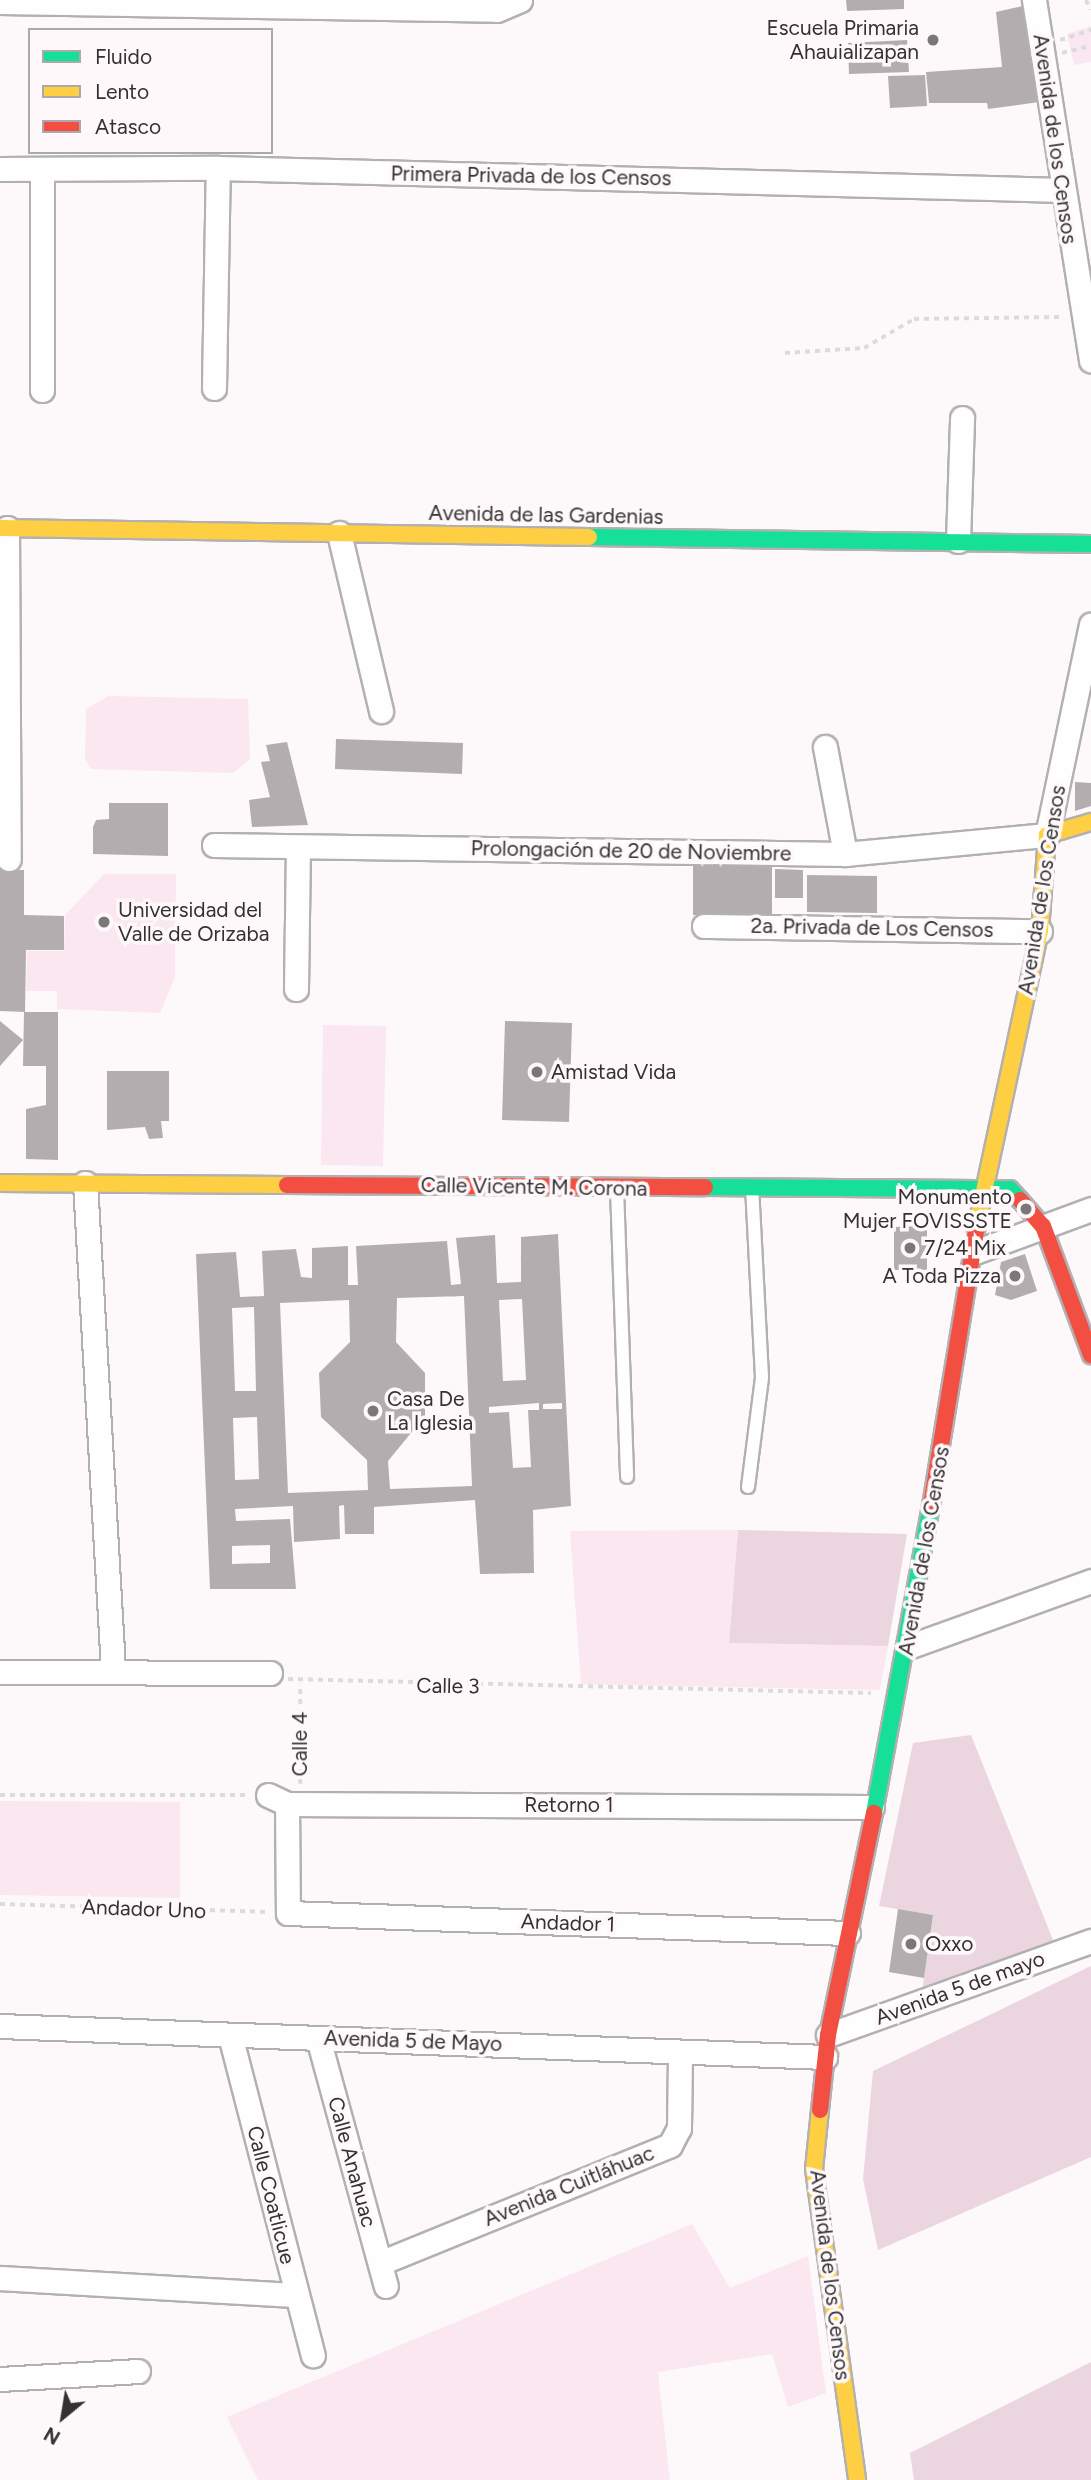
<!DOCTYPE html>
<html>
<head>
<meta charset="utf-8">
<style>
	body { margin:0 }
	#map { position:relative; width:1091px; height:2480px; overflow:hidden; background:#fdf9fb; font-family:Figtree,sans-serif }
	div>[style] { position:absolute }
	.green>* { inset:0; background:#fbe7ef }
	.forest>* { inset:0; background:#ebd6df }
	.building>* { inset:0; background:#b4adb0 }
	.path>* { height:3.5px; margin-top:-1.75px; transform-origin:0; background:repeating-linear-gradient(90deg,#dcdbdc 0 5px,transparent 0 10px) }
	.roads { filter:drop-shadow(2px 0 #b3b0b1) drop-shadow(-2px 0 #b3b0b1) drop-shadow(0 2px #b3b0b1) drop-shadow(0 -2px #b3b0b1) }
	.lane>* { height:12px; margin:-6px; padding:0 6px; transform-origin:6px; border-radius:6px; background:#fffefe }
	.street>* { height:23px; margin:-11.5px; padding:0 11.5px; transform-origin:11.5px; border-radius:11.5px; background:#fffefe }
	.fast>* { height:16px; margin:-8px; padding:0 8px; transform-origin:8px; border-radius:8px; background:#16e098 }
	.slow>* { height:16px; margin:-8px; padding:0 8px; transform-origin:8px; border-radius:8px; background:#ffcf43 }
	.jam>* { height:16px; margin:-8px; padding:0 8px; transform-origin:8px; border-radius:8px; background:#f24e42 }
	.dots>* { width:19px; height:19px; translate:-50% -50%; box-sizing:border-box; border:4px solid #fef8fb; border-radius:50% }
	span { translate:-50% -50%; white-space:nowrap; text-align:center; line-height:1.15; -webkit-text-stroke:7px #fef8fb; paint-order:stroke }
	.poi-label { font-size:21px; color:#333132 }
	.right { translate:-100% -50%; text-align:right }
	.left { translate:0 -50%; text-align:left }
	.street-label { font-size:21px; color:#333132 }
	.legend { position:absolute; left:28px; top:28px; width:245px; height:126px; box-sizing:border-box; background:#fef8fb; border:2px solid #ada8ab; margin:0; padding:9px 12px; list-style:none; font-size:21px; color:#333132 }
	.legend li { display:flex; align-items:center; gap:14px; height:35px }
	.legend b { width:35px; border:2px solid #ada8ab }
	.north { position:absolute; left:28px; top:2382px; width:70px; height:70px; -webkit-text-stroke:5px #fef8fb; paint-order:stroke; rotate:210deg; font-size:19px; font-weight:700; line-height:28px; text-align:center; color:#333132 }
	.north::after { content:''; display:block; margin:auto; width:24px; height:32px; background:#333132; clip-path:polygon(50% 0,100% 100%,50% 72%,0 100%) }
</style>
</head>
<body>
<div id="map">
	<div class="green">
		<div style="clip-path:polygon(1091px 26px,1091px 62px,1074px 65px,1067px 34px)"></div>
		<div style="clip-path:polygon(108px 696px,248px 699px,250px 759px,233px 773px,91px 769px,85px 759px,86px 709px)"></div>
		<div style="clip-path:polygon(104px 874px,176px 874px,175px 977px,160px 1013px,57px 1009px,57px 991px,26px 991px,27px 951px,64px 951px,65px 915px)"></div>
		<div style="clip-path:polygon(323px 1025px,386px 1026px,383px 1166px,321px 1165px)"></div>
		<div style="clip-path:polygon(738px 1530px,729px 1643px,888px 1646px,880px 1690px,581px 1684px,570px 1531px)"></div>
		<div style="clip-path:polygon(0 1801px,180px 1802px,180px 1898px,0 1895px)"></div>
		<div style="clip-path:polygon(692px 2224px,730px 2288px,808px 2256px,826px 2393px,788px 2407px,772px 2354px,658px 2372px,670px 2480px,258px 2480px,227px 2417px)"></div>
	</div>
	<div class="forest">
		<div style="clip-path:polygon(738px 1530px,907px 1534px,888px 1646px,729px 1643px)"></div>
		<div style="clip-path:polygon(971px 1735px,1055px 1945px,922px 1991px,933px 1915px,879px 1906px,913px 1743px)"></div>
		<div style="clip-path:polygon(1091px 1966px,1091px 2157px,878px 2250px,863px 2179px,873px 2071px)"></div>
		<div style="clip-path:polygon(1091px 2362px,1091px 2480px,914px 2480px,910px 2453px)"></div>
	</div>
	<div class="building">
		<div style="clip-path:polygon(846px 0,904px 0,904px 9px,847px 11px)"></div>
		<div style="clip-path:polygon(1023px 6px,1039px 102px,988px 109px,987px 103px,929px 103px,926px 72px,1002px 67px,996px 12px)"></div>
		<div style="clip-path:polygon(907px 40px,909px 72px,849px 74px,848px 43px)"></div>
		<div style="clip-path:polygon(925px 75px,927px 106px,890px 108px,888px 76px)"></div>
		<div style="clip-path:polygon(336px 739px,463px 743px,462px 774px,335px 769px)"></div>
		<div style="clip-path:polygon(287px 742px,308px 825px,252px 827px,249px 800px,270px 797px,261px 762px,270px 761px,266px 745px)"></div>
		<div style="clip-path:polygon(1075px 782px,1091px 783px,1091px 806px,1075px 811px)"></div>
		<div style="clip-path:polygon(109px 803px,168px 803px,168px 856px,93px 854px,93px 827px,96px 820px,109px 819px)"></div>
		<div style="clip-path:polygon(693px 865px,772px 865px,772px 915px,693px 915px)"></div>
		<div style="clip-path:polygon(775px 869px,803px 870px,803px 898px,775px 898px)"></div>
		<div style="clip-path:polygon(0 870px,24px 870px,24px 915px,64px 916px,64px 950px,26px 950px,25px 1012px,0 1011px)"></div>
		<div style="clip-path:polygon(807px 875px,877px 876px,877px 913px,807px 912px)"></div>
		<div style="clip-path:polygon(24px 1012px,58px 1012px,58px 1160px,26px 1159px,26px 1109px,46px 1105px,46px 1066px,23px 1066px)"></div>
		<div style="clip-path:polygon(0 1021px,23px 1040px,0 1066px)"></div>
		<div style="clip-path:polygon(505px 1021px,572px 1023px,569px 1122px,502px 1120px)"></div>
		<div style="clip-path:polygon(107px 1071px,169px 1071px,169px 1121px,161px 1121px,163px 1138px,149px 1139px,145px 1127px,107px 1130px)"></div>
		<div style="clip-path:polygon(927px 1226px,927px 1270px,894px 1270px,894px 1227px)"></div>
		<div style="clip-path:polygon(evenodd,558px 1234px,571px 1506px,533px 1510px,534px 1573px,480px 1574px,475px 1500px,374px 1507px,374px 1534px,345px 1534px,344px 1505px,339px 1506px,340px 1539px,294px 1542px,293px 1506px,235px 1509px,236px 1521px,290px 1519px,296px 1589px,210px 1589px,196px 1254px,236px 1252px,240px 1297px,264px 1296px,262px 1251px,296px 1249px,301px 1277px,312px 1278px,312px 1248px,348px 1246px,348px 1285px,358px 1285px,356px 1246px,447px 1241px,451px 1285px,461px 1284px,456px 1238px,495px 1235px,497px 1283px,521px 1282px,521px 1237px,558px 1234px,464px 1296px,472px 1486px,390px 1489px,388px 1461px,425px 1416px,425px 1373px,396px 1342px,397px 1298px,464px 1296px,558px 1234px,522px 1299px,526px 1380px,503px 1381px,499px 1300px,522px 1299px,558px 1234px,349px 1300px,350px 1342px,319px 1373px,321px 1417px,367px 1460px,368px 1490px,288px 1493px,280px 1303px,349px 1300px,558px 1234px,254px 1307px,256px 1391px,235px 1391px,232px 1308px,254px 1307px,558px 1234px,539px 1403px,539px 1410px,528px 1410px,531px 1467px,513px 1468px,509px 1412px,489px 1413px,489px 1407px,539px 1403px,558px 1234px,562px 1403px,562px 1409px,543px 1409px,543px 1404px,562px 1403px,558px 1234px,257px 1417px,259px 1479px,235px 1480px,233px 1418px,257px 1417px,558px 1234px,270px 1545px,270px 1563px,232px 1564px,232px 1546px,270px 1545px)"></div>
		<div style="clip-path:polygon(1025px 1254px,1037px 1291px,1011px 1300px,995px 1295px,1001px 1262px)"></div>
		<div style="clip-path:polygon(898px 1909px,933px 1915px,924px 1978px,889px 1972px)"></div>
	</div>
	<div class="path">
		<div style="left:1086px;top:0;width:11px;rotate:63deg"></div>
		<div style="left:1060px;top:40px;width:33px;rotate:-18deg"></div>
		<div style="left:1062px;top:53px;width:30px;rotate:-14deg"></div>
		<div style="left:785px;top:353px;width:79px;rotate:-3.6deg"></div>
		<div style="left:864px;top:348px;width:58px;rotate:-30.1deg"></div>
		<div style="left:914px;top:319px;width:150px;rotate:-0.8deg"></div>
		<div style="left:288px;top:1679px;width:583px;rotate:1.38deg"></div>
		<div style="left:300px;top:1784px;width:100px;rotate:-90deg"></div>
		<div style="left:0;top:1795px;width:249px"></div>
		<div style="left:0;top:1904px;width:268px;rotate:1.7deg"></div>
	</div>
	<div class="roads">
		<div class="lane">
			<div style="left:617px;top:1188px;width:289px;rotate:88deg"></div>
			<div style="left:748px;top:1487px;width:111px;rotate:-82.7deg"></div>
			<div style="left:762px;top:1377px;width:188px;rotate:-93deg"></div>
		</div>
		<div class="street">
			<div style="left:1034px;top:0;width:365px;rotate:81deg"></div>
			<div style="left:0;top:2px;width:497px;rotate:0.9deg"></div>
			<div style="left:497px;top:10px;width:25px;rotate:-23deg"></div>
			<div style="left:0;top:169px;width:218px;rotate:-0.3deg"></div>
			<div style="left:218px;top:168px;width:845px;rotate:1.49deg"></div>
			<div style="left:42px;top:169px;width:221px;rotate:90deg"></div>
			<div style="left:214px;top:388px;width:220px;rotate:-89deg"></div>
			<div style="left:7px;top:528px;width:331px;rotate:89.7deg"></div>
			<div style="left:339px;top:533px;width:183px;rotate:76.7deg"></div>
			<div style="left:958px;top:541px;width:123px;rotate:-88.1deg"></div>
			<div style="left:825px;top:747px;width:109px;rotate:79.4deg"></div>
			<div style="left:214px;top:845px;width:631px;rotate:0.82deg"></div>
			<div style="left:845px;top:854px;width:203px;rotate:-5.4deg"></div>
			<div style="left:1047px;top:835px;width:215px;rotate:-78.2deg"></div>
			<div style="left:704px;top:926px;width:336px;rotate:0.9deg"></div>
			<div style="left:296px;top:989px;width:142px;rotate:-89.2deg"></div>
			<div style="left:85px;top:1183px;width:490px;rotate:86.7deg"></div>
			<div style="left:975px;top:1252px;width:124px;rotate:-20.3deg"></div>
			<div style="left:908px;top:1647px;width:195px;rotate:-19.8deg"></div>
			<div style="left:0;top:1672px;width:270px;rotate:0.2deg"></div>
			<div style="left:268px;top:1795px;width:21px;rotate:25deg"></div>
			<div style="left:287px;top:1804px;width:585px;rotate:0.29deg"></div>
			<div style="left:287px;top:1804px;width:109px;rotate:89.5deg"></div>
			<div style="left:288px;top:1913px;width:560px;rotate:2.05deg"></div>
			<div style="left:0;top:2026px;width:826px;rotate:2.15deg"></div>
			<div style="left:230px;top:2035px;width:331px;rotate:75.5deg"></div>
			<div style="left:828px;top:2035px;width:279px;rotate:-19.7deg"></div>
			<div style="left:318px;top:2038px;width:257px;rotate:74.7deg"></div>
			<div style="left:380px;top:2263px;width:313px;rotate:-22.1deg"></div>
			<div style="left:670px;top:2145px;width:19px;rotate:-62deg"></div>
			<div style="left:679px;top:2128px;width:76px;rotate:-89.2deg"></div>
			<div style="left:0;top:2278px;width:296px;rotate:3.3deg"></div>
			<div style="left:0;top:2379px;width:138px;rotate:-3.3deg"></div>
		</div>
		<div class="fast">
			<div style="left:589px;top:537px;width:502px;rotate:0.8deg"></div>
			<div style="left:705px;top:1187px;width:305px;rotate:0.4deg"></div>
			<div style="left:1010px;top:1189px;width:15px;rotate:48deg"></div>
			<div style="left:874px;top:1813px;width:312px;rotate:-79.5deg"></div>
		</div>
		<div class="slow">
			<div style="left:0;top:528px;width:589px;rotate:0.88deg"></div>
			<div style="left:0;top:1183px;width:287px;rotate:0.4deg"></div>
			<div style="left:977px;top:1224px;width:300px;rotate:-77.9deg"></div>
			<div style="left:1040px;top:931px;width:96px;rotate:-85.8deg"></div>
			<div style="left:1047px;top:835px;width:46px;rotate:-16.5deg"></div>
			<div style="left:820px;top:2110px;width:59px;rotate:95.8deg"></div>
			<div style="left:814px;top:2169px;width:314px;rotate:82.1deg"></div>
		</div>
		<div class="jam">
			<div style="left:287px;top:1185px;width:418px;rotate:0.3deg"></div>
			<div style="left:1020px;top:1200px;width:35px;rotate:49deg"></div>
			<div style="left:1043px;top:1226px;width:138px;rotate:69.6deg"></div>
			<div style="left:931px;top:1506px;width:286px;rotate:-80.7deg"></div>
			<div style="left:820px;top:2110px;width:75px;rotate:-83.9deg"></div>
			<div style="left:828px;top:2035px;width:227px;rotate:-78.3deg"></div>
		</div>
	</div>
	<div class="dots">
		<div style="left:933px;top:40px;background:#7a7778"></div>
		<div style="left:104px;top:922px;background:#7a7778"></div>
		<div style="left:537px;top:1072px;background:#7a7778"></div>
		<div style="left:1026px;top:1209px;background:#7a7778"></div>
		<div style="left:910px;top:1248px;background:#7a7778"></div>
		<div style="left:1015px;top:1276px;background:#7a7778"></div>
		<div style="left:373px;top:1411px;background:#7a7778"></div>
		<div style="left:911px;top:1944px;background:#7a7778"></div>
	</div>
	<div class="poi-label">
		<span class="right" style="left:919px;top:40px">Escuela Primaria<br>Ahauializapan</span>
		<span class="left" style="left:118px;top:922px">Universidad del<br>Valle de Orizaba</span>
		<span class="left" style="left:551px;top:1072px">Amistad Vida</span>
		<span class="right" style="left:1012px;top:1209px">Monumento<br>Mujer FOVISSSTE</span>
		<span class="left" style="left:924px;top:1248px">7/24 Mix</span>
		<span class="right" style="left:1001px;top:1276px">A Toda Pizza</span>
		<span class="left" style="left:387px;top:1411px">Casa De<br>La Iglesia</span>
		<span class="left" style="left:925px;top:1944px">Oxxo</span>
	</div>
	<div class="street-label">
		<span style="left:1055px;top:139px;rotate:82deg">Avenida de los Censos</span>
		<span style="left:531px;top:176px;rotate:1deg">Primera Privada de los Censos</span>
		<span style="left:546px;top:515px;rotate:1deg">Avenida de las Gardenias</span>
		<span style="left:631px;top:851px;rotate:1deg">Prolongación de 20 de Noviembre</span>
		<span style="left:1042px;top:890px;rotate:-81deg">Avenida de los Censos</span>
		<span style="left:872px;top:928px;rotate:1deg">2a. Privada de Los Censos</span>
		<span style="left:534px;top:1187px;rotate:1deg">Calle Vicente M. Corona</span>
		<span style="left:924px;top:1551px;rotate:-80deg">Avenida de los Censos</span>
		<span style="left:448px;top:1686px;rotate:1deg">Calle 3</span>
		<span style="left:300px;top:1744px;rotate:-90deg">Calle 4</span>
		<span style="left:569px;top:1805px">Retorno 1</span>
		<span style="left:144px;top:1909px;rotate:2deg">Andador Uno</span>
		<span style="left:568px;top:1923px;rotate:2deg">Andador 1</span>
		<span style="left:960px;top:1988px;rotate:-20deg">Avenida 5 de mayo</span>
		<span style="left:413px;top:2041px;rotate:2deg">Avenida 5 de Mayo</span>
		<span style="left:352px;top:2162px;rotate:75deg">Calle Anahuac</span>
		<span style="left:569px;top:2186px;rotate:-22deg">Avenida Cuitláhuac</span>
		<span style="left:271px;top:2195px;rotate:76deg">Calle Coatlicue</span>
		<span style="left:830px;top:2275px;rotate:83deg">Avenida de los Censos</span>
	</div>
	<ul class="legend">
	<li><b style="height:9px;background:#16e098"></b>Fluido</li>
	<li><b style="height:9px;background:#ffcf43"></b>Lento</li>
	<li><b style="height:9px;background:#f24e42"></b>Atasco</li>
	</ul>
	<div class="north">N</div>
</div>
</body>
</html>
